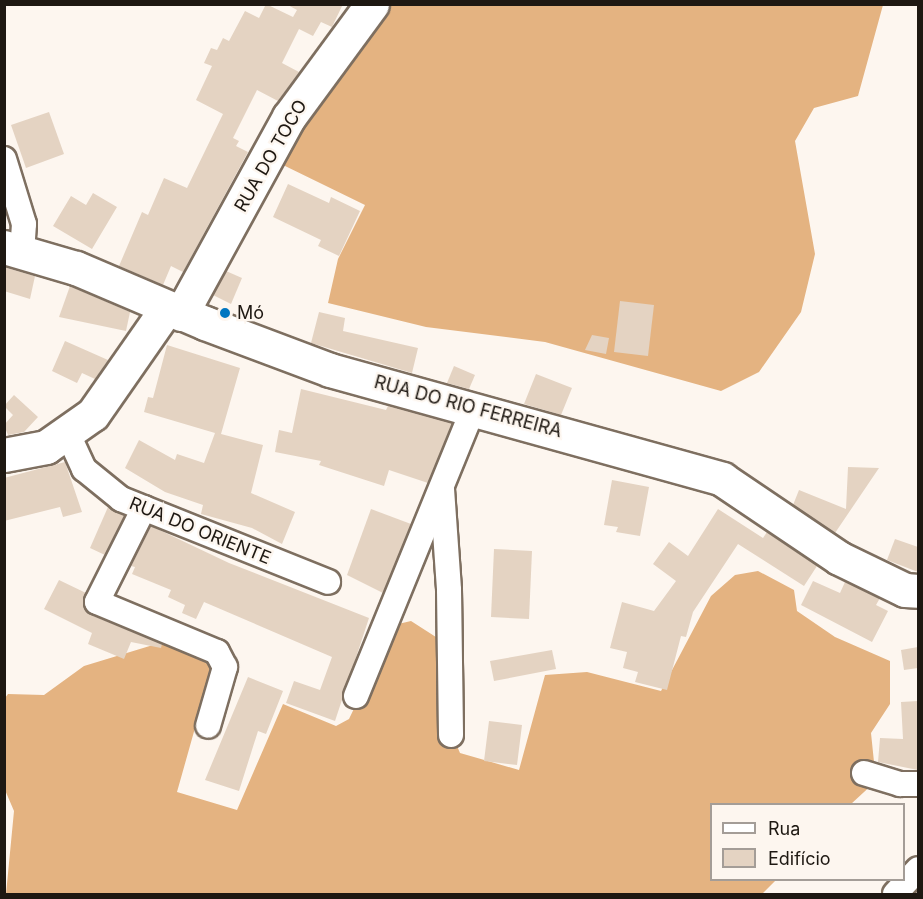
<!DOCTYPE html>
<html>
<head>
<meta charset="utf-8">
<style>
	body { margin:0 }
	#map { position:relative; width:923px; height:899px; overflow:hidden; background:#fdf6ef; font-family:Inter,sans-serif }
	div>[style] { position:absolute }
	.forest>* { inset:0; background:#e4b381 }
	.building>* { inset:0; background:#e4d3c2 }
	.roads { filter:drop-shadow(2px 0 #7e6f60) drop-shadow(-2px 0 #7e6f60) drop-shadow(0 2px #7e6f60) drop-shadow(0 -2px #7e6f60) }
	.street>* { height:24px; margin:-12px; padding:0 12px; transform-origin:12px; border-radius:12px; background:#fff }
	.secondary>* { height:33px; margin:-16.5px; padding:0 16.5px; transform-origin:16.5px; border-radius:16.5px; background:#fff }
	.dots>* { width:16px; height:16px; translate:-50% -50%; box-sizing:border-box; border:3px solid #fdf6ef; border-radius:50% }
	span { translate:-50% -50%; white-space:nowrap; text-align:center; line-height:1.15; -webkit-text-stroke:4.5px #fdf6ef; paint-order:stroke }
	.street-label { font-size:18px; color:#1e1812 }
	.poi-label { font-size:18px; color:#1e1812 }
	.left { translate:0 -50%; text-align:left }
	.frame { position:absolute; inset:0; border:6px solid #1e1812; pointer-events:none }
	.legend { position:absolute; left:710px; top:803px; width:195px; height:78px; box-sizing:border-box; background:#fdf6ef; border:2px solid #a49d97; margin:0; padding:8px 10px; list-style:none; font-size:18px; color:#1e1812 }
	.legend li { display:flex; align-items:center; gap:12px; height:30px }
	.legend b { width:30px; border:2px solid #a49d97 }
</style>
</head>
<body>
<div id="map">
	<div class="forest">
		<div style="clip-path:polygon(385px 5px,883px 5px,858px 96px,814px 108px,795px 141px,815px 254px,801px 312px,759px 372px,721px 391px,545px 342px,426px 327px,328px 303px,338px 259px,365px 205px,281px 164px,302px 120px)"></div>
		<div style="clip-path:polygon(758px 571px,794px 590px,797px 611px,835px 637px,890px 661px,890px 704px,871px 733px,876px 781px,851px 804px,712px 804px,712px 880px,776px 880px,762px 894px,6px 894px,14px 811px,5px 790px,5px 698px,8px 694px,44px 695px,84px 666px,153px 645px,192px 643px,211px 660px,206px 689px,177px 792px,237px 810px,283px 704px,336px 726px,349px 719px,394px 625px,411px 621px,439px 639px,442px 711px,460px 753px,519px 770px,545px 675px,587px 672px,661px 691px,711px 596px,735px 575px)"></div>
	</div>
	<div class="building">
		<div style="clip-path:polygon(266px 4px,293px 17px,297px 10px,286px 4px,343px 4px,332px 27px,321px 22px,313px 36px,299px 29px,282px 63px,299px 72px,278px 101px,257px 90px,233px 138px,239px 141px,236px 146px,248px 152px,183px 272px,171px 266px,163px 285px,119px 266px,142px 212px,148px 215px,164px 178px,187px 188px,223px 114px,196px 100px,212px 66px,204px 63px,211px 48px,217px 50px,223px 38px,229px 41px,245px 11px,259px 18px)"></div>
		<div style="clip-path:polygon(49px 112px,64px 154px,26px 168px,11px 125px)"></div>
		<div style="clip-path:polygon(288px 184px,329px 203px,331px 197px,360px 211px,339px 256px,318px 246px,321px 240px,273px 217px)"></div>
		<div style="clip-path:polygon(93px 193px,117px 207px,92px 249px,53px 226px,71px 196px,86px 205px)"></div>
		<div style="clip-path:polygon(4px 267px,35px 276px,30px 299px,4px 291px)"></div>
		<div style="clip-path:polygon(226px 271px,242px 278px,231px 304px,213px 295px)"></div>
		<div style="clip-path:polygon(70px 286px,130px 312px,126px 331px,59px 317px)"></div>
		<div style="clip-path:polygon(620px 301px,654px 305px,648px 356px,614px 352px)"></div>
		<div style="clip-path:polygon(319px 312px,345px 318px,343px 331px,418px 348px,412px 373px,311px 343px)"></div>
		<div style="clip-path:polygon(592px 335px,609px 338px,606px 354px,585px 350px)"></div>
		<div style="clip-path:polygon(65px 341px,108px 360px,95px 379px,82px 373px,77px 383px,52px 371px)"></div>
		<div style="clip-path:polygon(167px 345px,240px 368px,221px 434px,263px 445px,251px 493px,295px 512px,282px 544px,252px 528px,201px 514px,203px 505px,165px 492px,125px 468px,139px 440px,175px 460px,177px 454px,204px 463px,215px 433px,144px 412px,148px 397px,153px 398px)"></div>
		<div style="clip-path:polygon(454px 366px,475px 375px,469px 389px,447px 383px)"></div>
		<div style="clip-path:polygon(536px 374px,572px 388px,561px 415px,524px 404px)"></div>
		<div style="clip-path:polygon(301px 389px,386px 410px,388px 406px,452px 423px,428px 483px,389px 470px,384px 486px,319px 465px,321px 461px,275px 452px,279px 430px,292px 433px)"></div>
		<div style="clip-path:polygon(14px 395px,38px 417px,24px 432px,8px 435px,4px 425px,13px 415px,4px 406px)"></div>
		<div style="clip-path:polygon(65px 462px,82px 512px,63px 517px,60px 507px,4px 521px,4px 478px)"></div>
		<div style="clip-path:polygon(848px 467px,879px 468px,835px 533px,793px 505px,799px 490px,846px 509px)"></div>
		<div style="clip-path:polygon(612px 480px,649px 487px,640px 536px,616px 532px,618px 527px,604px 525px)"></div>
		<div style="clip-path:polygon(108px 507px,124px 516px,105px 555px,90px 548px)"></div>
		<div style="clip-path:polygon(371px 509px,411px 524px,383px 593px,347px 575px)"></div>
		<div style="clip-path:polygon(718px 509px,763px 538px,767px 532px,817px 566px,804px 586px,738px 544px,693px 612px,686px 637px,681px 636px,667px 690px,635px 682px,638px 672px,623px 668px,627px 652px,610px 648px,622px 602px,654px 611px,676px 581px,653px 564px,669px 542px,688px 556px)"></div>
		<div style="clip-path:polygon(151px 526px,229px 563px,369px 618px,335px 721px,286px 703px,294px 681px,320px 690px,332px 657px,204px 602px,196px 619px,182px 613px,185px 605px,168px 597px,171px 590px,132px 574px,135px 567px,131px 566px)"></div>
		<div style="clip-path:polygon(895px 539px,918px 547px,918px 572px,887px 560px)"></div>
		<div style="clip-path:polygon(494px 549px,532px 551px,529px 619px,491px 617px)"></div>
		<div style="clip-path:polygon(59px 580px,86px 593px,83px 604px,91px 615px,162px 644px,161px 648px,131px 642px,124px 659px,88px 644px,92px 633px,44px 609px)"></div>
		<div style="clip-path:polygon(813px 581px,840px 593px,845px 582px,880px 598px,876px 605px,888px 611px,872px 642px,801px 605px)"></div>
		<div style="clip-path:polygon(918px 647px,918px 668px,904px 670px,901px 650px)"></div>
		<div style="clip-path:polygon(552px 650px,556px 669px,494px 681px,490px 661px)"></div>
		<div style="clip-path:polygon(248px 677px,283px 691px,266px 734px,258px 731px,239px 791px,205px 780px)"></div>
		<div style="clip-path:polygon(918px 701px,918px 770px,878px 762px,880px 738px,903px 739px,901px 702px)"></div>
		<div style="clip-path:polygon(489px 721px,522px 725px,517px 765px,484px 761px)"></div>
	</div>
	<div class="roads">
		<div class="street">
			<div style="left:4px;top:159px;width:68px;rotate:72.9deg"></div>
			<div style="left:24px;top:224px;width:28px;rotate:94deg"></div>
			<div style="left:67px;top:432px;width:41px;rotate:65.3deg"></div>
			<div style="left:84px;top:469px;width:48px;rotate:39deg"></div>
			<div style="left:121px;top:499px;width:223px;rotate:21.8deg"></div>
			<div style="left:442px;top:489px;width:101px;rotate:86deg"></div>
			<div style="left:449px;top:590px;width:145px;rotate:89.2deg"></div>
			<div style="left:144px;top:508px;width:105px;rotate:116.6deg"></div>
			<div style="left:97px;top:602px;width:130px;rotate:22.6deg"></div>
			<div style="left:217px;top:652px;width:17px;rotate:62deg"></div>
			<div style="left:225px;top:667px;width:61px;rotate:106.1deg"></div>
			<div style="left:356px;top:696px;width:310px;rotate:-67.8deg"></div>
			<div style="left:864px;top:773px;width:38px;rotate:17deg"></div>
			<div style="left:900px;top:784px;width:18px"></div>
			<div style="left:895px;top:894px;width:34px;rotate:-47deg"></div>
		</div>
		<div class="secondary">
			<div style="left:4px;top:247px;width:75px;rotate:16.3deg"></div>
			<div style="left:76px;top:268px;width:140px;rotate:23.1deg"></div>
			<div style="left:205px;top:323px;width:134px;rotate:20.6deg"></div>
			<div style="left:330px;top:370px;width:407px;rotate:15.5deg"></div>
			<div style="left:722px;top:479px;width:141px;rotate:34deg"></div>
			<div style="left:839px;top:558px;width:73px;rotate:25.9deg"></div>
			<div style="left:905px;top:590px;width:13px;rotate:4deg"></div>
			<div style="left:181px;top:314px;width:225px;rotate:-61.3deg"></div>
			<div style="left:289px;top:117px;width:140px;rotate:-53.7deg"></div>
			<div style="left:4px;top:455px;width:43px;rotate:-10.8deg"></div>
			<div style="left:46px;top:447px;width:57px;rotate:-35.1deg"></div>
			<div style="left:93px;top:414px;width:129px;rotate:-55.1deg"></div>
		</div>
	</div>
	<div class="dots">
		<div style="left:225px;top:313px;background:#0076c0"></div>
	</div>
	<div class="street-label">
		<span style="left:271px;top:156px;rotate:-60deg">RUA DO TOCO</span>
		<span style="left:468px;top:407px;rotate:15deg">RUA DO RIO FERREIRA</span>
		<span style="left:200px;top:531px;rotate:22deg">RUA DO ORIENTE</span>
	</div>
	<div class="poi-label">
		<span class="left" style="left:237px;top:313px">Mó</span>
	</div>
	<div class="frame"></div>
	<ul class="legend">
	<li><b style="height:8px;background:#fff"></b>Rua</li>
	<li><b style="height:16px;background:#e4d3c2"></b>Edifício</li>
	</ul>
</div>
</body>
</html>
